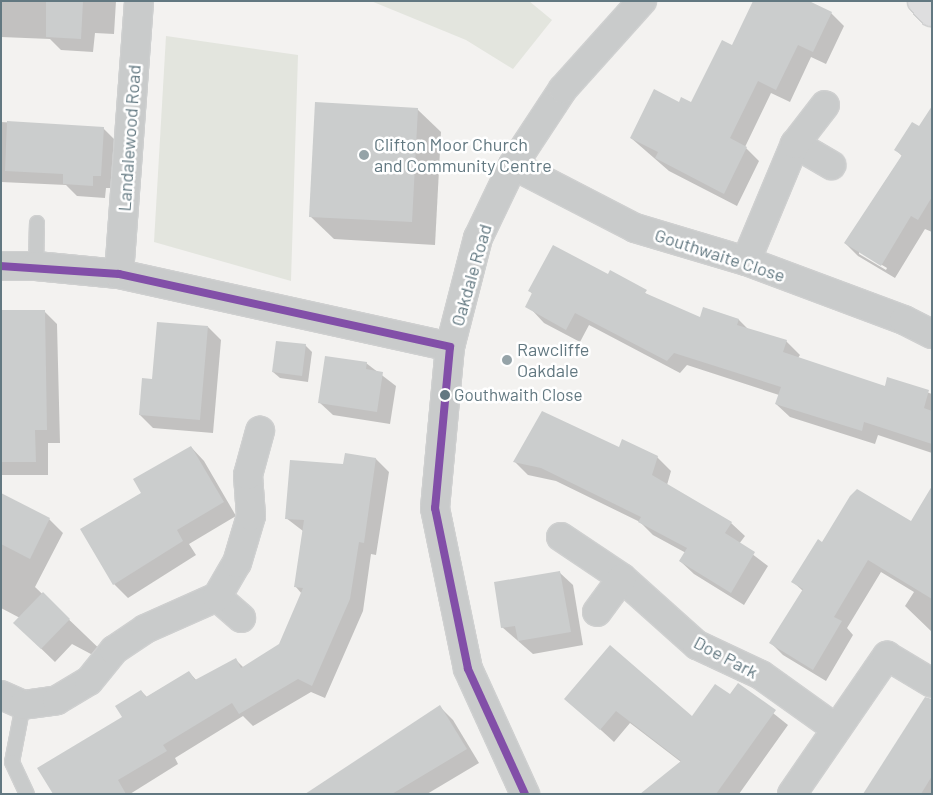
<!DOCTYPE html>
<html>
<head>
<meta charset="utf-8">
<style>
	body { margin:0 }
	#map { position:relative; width:933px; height:795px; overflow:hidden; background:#f3f2f0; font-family:Barlow,sans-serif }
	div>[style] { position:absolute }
	.green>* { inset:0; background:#e3e5de }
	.shadow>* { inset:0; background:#0003 }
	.building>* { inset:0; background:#cbcdcd }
	.roads { filter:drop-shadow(1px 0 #cfd0d0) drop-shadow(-1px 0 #cfd0d0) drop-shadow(0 1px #cfd0d0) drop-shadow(0 -1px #cfd0d0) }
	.lane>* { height:14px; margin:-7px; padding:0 7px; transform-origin:7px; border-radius:7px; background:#c9cbcb }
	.street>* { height:28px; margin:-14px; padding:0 14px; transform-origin:14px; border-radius:14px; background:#c9cbcb }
	.secondary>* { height:28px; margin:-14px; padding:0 14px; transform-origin:14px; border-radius:14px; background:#dededf }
	.bus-1>* { height:8px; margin:-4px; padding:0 4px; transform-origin:4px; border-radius:4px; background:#824fa8 }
	.dots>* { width:14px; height:14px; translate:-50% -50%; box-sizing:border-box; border:2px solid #fff; border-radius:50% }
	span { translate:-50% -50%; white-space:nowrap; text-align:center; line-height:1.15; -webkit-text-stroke:5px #fff; paint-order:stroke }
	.bus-label { font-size:17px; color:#627881 }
	.left { translate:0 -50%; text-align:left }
	.street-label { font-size:18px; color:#627881 }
	.poi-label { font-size:18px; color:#627881 }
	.frame { position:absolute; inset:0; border:2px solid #627881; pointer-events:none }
</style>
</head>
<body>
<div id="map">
	<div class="green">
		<div style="clip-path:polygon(371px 1px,529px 1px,552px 20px,513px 69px,466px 40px)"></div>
		<div style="clip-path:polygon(166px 36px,298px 55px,291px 281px,154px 242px)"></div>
	</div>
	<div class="shadow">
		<div style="clip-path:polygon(1px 1px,116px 1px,114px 34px,95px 33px,93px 52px,61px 50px,50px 39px,1px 37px)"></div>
		<div style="clip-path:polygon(831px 13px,844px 26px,826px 64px,811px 57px,790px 102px,771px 93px,745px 147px,759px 161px,737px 206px,669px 171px,631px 138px,679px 103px,692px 104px,733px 47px)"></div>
		<div style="clip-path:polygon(417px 109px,441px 132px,435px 245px,334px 239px,310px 216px)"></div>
		<div style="clip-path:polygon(evenodd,932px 121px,932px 232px,925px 229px,895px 278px,858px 256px,845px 243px,902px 156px,896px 150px,932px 121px,859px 251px,887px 268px,886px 270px,859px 254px,859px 251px)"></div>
		<div style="clip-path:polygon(1px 122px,103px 128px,116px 141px,113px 188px,106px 188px,105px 198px,77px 196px,66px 185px,1px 182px)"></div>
		<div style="clip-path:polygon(610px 272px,653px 298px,701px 319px,704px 308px,739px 320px,749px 330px,786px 341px,800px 355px,798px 358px,885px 387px,888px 379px,932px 394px,932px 453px,878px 435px,875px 444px,790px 417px,776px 404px,779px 395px,687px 365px,680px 373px,589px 325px,580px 342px,544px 323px,531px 309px,533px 295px,530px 291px,608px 275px)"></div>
		<div style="clip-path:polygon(44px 311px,57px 324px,60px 443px,48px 443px,48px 475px,1px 475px,1px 312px)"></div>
		<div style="clip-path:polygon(208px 327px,221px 340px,213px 433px,153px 428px,140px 415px,154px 381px)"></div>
		<div style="clip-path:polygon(305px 345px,312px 352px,308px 382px,280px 378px,273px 372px)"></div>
		<div style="clip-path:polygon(366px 363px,396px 386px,390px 424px,333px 415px,319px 402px)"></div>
		<div style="clip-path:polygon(191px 447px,204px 461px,236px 516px,189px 544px,196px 555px,128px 598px,114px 584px,82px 530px,142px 493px)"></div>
		<div style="clip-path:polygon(619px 448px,657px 457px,671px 471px,667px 485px,731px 523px,745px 536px,739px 544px,768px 566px,744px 605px,694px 574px,680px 561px,686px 553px,653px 535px,640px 522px,556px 481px,528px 475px,515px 462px)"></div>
		<div style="clip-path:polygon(346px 454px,376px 459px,389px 472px,376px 555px,371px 554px,363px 611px,325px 698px,311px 692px,253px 726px,243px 716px,175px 758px,178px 764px,130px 794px,54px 794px,124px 718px,141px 691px,147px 697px,189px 672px,197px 681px,236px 660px,244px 668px,280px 645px,302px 594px,295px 586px,303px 531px,286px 518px,344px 465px)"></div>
		<div style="clip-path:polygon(1px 495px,49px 519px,63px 533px,35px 587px,109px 658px,106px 662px,72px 644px,55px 662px,28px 636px,20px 618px,1px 608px)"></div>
		<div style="clip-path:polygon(932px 512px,932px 632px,905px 606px,914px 592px,881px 572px,847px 628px,853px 635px,826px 681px,783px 655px,771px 643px,803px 591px,793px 582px,822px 544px,911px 523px)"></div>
		<div style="clip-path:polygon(559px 572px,573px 585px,583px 645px,533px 654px,502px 627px)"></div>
		<div style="clip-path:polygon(738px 685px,788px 725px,739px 794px,642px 794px,681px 762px,630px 723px,614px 742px,566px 698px,692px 718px,730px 696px)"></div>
		<div style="clip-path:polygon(932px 705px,932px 794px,865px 794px)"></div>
		<div style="clip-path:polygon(440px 707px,453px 720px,479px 763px,427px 794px,308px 794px)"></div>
	</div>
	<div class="building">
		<div style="clip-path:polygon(46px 1px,83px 1px,81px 39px,46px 37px)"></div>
		<div style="clip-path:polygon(753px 1px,809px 1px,832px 12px,813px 52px,798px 45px,776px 90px,758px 81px,730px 138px,747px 147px,724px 194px,655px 158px,658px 152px,630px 138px,654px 89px,679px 102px,681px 97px,691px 102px,722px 40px,732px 45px)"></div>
		<div style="clip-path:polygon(315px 102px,418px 108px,412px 222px,309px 217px)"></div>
		<div style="clip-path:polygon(932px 106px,932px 197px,918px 220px,911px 216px,881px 266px,844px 243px,902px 155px,894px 150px,912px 122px,919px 126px)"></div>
		<div style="clip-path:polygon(7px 121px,104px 127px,101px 176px,93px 176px,93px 186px,63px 184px,63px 174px,5px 171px)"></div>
		<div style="clip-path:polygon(553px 245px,608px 274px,610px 270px,647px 290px,645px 293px,700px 317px,703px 307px,739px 319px,737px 325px,787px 340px,783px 352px,885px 386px,887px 377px,929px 390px,924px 408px,932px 411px,932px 444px,864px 422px,862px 431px,775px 404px,781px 387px,674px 353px,667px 361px,575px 313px,566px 330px,525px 307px,532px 293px,528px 291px)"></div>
		<div style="clip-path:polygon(1px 310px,45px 310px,47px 430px,35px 430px,36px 462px,1px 462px)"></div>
		<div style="clip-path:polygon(157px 322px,208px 326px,200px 420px,139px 415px,142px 378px,152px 379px)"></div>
		<div style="clip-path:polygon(276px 341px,306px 344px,302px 376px,272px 372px)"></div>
		<div style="clip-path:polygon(325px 356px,367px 362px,366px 369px,383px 372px,377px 412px,318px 403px)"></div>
		<div style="clip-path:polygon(542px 411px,619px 447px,622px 439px,658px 456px,652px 475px,732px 522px,725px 533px,755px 552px,731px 593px,679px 561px,687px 548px,638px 522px,641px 517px,541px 468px,513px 462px)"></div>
		<div style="clip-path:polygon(191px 446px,224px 502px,177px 530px,183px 541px,113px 585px,80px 529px,141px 493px,133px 479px)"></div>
		<div style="clip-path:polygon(345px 453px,376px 458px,364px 543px,359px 542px,350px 599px,312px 686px,298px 679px,239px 714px,232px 703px,163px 745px,167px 751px,118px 780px,126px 794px,53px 794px,37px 768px,122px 717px,115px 706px,141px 690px,146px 697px,189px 671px,195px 680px,236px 658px,241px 668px,279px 644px,303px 588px,294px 587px,304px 520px,285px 519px,290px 460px,343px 464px)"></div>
		<div style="clip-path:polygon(932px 486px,932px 599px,868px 560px,834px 617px,842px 621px,813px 670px,769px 643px,803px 589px,791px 582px,818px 539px,822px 542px,850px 496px,857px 489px,911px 521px)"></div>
		<div style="clip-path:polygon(1px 493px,50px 518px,30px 559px,1px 544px)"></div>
		<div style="clip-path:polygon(560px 571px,571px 632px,518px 641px,515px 626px,501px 628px,494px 582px)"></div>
		<div style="clip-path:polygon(43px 592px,70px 619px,41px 649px,13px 623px)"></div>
		<div style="clip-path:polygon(610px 645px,692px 716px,715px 684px,730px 694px,738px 683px,776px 710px,716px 794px,640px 794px,681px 761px,616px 711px,600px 730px,564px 699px)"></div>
		<div style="clip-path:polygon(925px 697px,932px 699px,932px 776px,921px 794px,863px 794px)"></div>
		<div style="clip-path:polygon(440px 705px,467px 749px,392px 794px,305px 794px)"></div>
	</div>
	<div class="roads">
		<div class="lane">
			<div style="left:36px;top:266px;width:43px;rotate:-88.7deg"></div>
			<div style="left:23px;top:705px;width:58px;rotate:100.9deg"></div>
			<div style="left:12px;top:762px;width:35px;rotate:65deg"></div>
		</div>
		<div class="street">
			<div style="left:795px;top:144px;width:42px;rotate:30.3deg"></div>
			<div style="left:513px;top:165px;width:137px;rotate:27.3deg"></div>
			<div style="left:635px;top:228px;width:116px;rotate:16.6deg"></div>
			<div style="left:746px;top:261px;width:169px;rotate:20.5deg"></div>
			<div style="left:904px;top:320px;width:31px;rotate:27deg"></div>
			<div style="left:746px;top:261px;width:127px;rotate:-67.3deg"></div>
			<div style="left:795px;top:144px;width:49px;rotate:-52.4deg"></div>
			<div style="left:1px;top:266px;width:35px"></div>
			<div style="left:36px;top:266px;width:83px;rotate:5.5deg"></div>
			<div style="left:119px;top:274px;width:339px;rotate:12.4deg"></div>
			<div style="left:119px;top:274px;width:274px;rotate:-85.8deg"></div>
			<div style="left:561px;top:537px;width:73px;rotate:33.9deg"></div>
			<div style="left:622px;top:578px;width:101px;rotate:41.8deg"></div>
			<div style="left:697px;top:645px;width:71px;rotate:25.1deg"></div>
			<div style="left:761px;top:675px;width:91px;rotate:35.6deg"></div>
			<div style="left:217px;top:597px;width:32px;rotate:41deg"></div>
			<div style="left:597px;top:612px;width:42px;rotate:-53.7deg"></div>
			<div style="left:1px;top:695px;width:24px;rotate:24deg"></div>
			<div style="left:23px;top:705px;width:34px;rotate:-8deg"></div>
			<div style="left:57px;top:700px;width:37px;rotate:-31deg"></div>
			<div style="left:89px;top:681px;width:40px;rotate:-51deg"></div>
			<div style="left:114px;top:650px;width:37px;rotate:-34deg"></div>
			<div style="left:145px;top:629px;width:79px;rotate:-24deg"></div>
			<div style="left:217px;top:597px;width:39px;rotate:-60deg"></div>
			<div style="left:237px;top:563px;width:49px;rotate:-73.4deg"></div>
			<div style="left:251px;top:516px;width:41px;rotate:-94.2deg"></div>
			<div style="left:248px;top:475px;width:46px;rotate:-74.7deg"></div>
			<div style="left:525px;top:794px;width:137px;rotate:-114.5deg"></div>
			<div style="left:468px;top:669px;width:164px;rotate:-101.6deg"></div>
			<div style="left:435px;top:508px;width:162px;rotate:-84.7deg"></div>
			<div style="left:450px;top:347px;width:113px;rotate:-75.6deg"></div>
			<div style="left:478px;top:238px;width:81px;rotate:-64.4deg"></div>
			<div style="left:513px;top:165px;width:91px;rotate:-56.7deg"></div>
			<div style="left:563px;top:89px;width:118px;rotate:-48.1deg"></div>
			<div style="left:792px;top:794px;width:168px;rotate:-55.5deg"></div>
			<div style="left:887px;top:656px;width:52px;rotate:31deg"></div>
		</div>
		<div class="secondary">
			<div style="left:922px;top:1px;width:15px;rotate:48deg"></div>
		</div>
	</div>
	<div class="bus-1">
		<div style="left:1px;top:266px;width:118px;rotate:3.9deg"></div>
		<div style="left:119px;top:274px;width:339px;rotate:12.4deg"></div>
		<div style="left:450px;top:347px;width:162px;rotate:95.3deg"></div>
		<div style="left:435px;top:508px;width:164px;rotate:78.4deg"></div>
		<div style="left:468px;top:669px;width:137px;rotate:65.5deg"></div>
	</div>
	<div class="dots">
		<div style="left:364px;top:155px;background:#95a3a8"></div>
		<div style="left:507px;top:360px;background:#95a3a8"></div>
		<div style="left:445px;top:395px;background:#627881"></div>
	</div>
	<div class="bus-label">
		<span class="left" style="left:454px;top:395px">Gouthwaith Close</span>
	</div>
	<div class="street-label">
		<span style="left:129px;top:138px;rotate:-86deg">Landalewood Road</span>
		<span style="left:720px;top:255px;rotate:18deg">Gouthwaite Close</span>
		<span style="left:471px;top:275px;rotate:-74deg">Oakdale Road</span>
		<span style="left:726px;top:657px;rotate:28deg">Doe Park</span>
	</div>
	<div class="poi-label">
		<span class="left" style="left:374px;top:155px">Clifton Moor Church<br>and Community Centre</span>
		<span class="left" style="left:517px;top:360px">Rawcliffe<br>Oakdale</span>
	</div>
	<div class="frame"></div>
</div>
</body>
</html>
